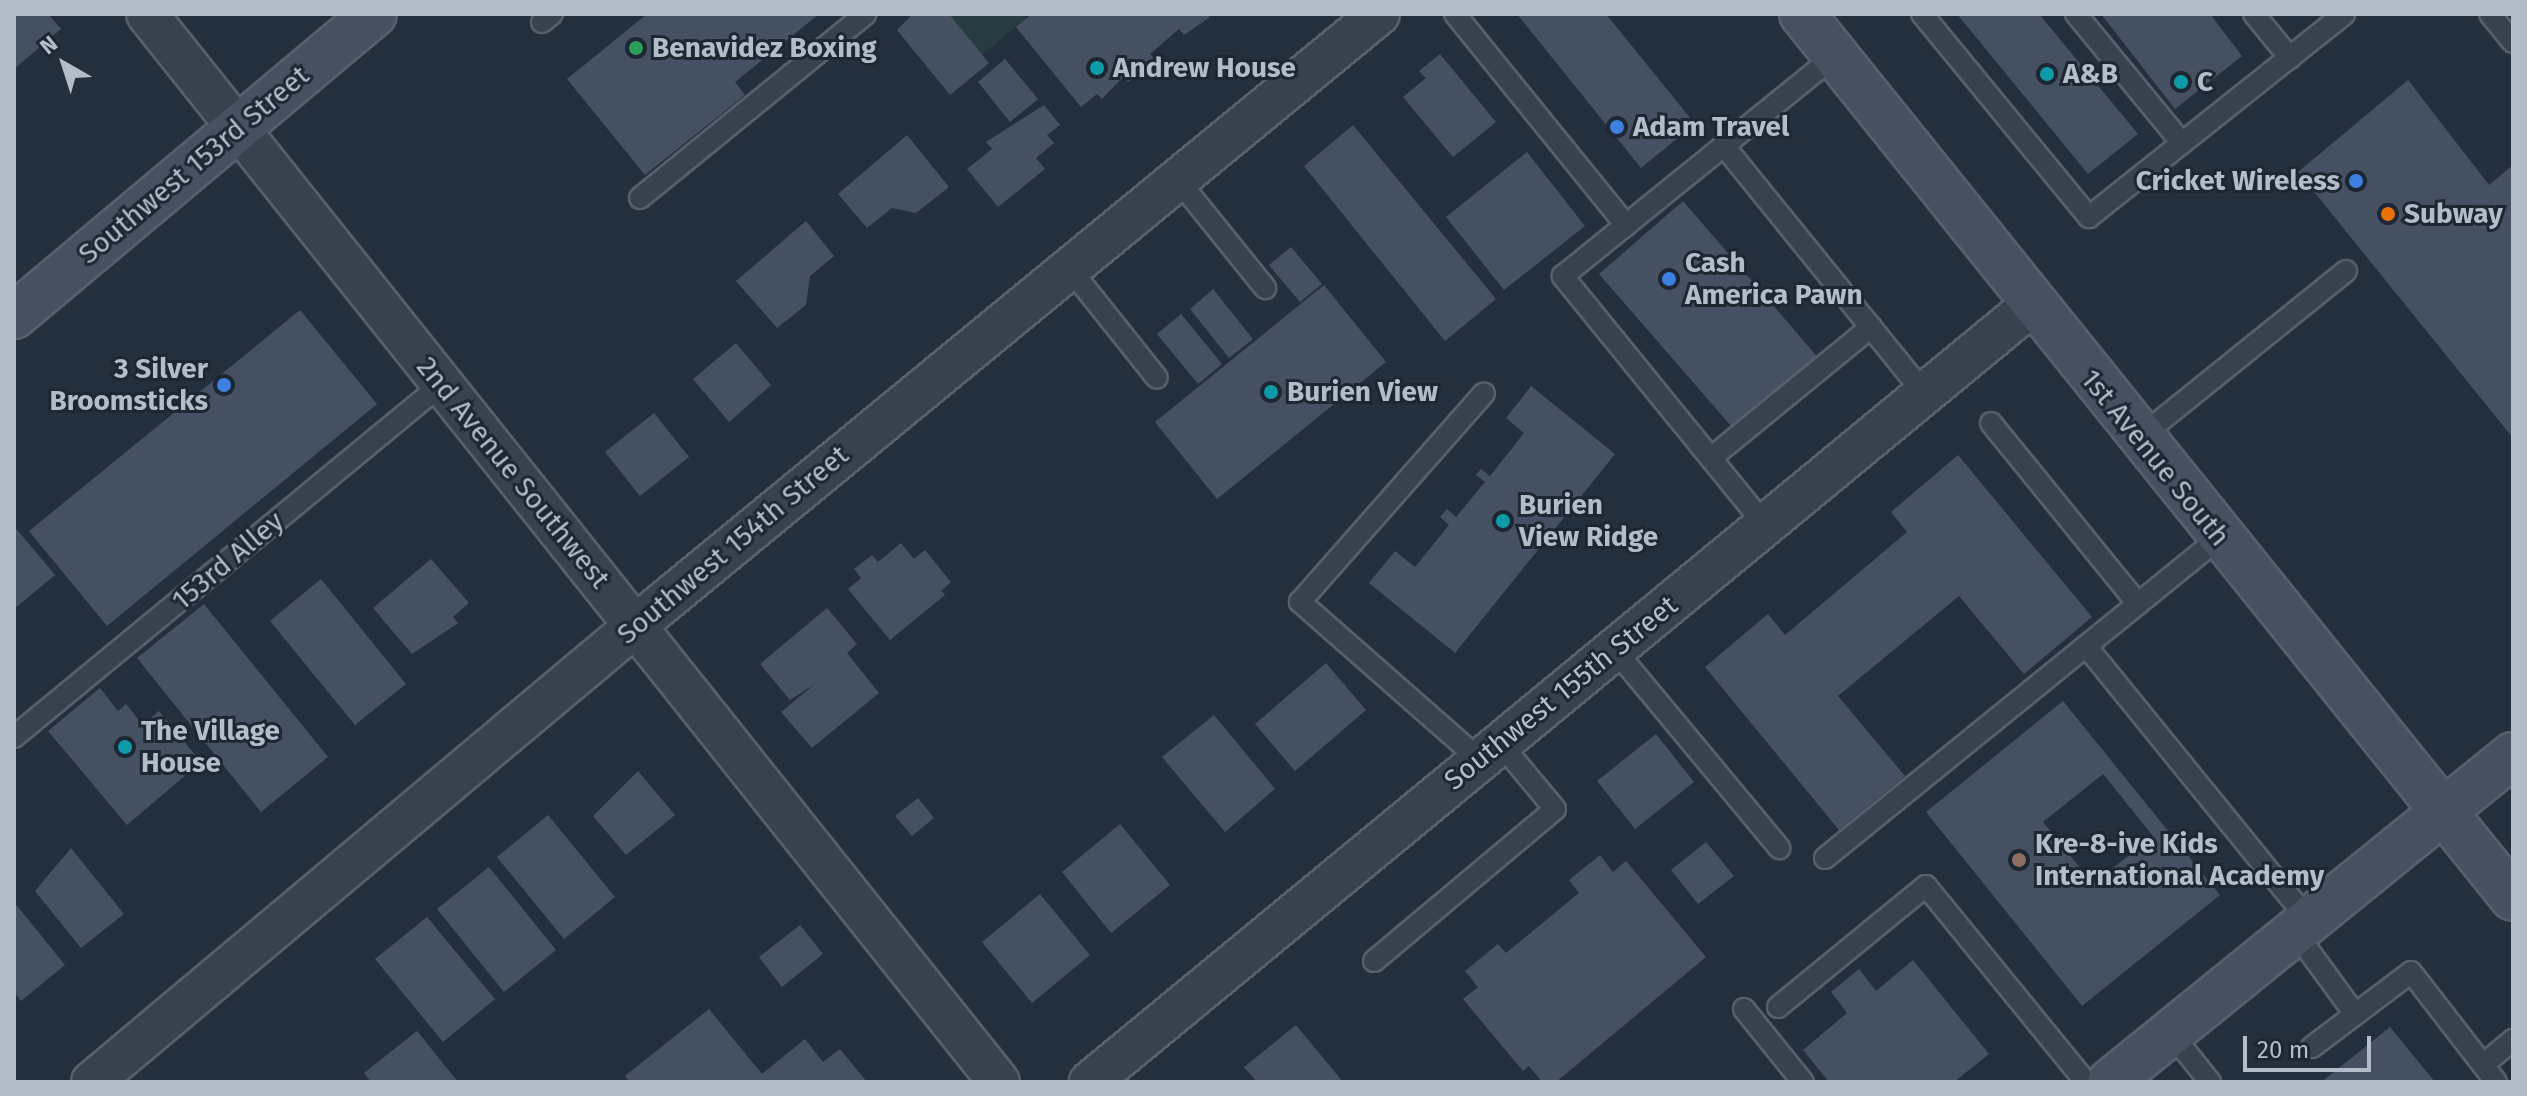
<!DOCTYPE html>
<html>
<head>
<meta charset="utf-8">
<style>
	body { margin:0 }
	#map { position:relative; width:2527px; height:1096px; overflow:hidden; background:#242f3e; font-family:"Fira Sans",sans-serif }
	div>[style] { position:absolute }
	.green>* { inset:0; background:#263c3f }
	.building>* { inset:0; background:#455162 }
	.roads { filter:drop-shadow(2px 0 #565f6c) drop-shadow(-2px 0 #565f6c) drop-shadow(0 2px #565f6c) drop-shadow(0 -2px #565f6c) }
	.lane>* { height:20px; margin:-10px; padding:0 10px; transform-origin:10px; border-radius:10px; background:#38414e }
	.street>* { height:40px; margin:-20px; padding:0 20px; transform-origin:20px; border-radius:20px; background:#38414e }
	.secondary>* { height:44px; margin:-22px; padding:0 22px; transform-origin:22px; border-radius:22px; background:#465061 }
	.dots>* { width:22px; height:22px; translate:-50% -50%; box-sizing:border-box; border:4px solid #1d2633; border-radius:50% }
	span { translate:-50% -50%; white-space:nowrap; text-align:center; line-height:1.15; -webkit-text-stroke:6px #1d2633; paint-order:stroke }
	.poi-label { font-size:28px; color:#b4bcc9; font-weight:700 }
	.left { translate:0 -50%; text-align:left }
	.right { translate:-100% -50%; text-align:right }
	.street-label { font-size:28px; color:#b4bcc9 }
	.frame { position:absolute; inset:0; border:16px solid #b4bcc9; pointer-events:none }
	.north { position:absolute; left:24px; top:24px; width:80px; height:80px; -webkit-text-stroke:6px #1d2633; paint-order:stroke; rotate:321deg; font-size:22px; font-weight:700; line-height:32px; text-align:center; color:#b4bcc9 }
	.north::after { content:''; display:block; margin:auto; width:28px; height:36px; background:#b4bcc9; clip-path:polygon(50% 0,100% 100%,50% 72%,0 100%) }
	.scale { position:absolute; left:2243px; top:1036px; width:128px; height:36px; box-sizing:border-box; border:4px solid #b4bcc9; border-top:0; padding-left:10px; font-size:24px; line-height:28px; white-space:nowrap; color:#b4bcc9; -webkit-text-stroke:6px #1d2633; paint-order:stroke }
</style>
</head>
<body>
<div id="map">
	<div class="green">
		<div style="clip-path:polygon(948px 14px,1023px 14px,1027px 18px,978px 58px)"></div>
	</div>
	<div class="building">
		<div style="clip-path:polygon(14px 14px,48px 14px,61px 29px,14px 69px)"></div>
		<div style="clip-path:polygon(647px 14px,819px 14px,735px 82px,745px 95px,645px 175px,567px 79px)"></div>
		<div style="clip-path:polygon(913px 14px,949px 14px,989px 63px,950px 95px,897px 30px)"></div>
		<div style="clip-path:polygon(1032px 14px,1207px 14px,1210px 17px,1184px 35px,1179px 29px,1150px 54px,1155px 60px,1128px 82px,1124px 76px,1102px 99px,1097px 94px,1081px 107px,1016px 27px)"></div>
		<div style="clip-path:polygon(1517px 14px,1606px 14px,1695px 124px,1641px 168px)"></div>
		<div style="clip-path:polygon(1957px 14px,2039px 14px,2138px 134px,2088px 174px)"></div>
		<div style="clip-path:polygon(2101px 14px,2210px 14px,2242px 56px,2175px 109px)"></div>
		<div style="clip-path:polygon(1440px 54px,1496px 122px,1453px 157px,1403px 97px,1426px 78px,1419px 71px)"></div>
		<div style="clip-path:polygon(1005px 59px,1038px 99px,1010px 122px,978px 82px)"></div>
		<div style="clip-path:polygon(2408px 80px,2489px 185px,2513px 165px,2513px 438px,2298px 172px)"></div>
		<div style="clip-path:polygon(1044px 105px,1060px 125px,1047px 135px,1054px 143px,1036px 158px,1045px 169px,998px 207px,967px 169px,992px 149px,986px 142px)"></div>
		<div style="clip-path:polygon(1353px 125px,1496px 299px,1445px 341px,1304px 166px)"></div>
		<div style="clip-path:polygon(907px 135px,949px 187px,916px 213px,892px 208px,867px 228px,838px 194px)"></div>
		<div style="clip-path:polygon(1527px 152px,1585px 226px,1504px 290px,1446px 217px)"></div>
		<div style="clip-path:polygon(1683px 201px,1821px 361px,1738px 434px,1599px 274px)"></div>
		<div style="clip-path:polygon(806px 221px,834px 256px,810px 276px,806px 305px,777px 328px,736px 281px)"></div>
		<div style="clip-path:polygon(1291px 247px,1322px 284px,1300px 302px,1269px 265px)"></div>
		<div style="clip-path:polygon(1324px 285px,1386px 362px,1217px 499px,1155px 422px)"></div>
		<div style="clip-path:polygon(1213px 289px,1253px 339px,1229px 358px,1190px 309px)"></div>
		<div style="clip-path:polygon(300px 310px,377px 404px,107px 626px,29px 531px)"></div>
		<div style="clip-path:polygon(1181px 314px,1222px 364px,1198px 384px,1157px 334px)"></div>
		<div style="clip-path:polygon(736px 343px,771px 385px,729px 422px,693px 379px)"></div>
		<div style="clip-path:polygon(1531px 386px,1615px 454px,1455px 653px,1369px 583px,1395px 551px,1415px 567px,1449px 525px,1440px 517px,1447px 509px,1456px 517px,1485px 482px,1476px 475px,1481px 469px,1490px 476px,1524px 433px,1506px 418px)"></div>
		<div style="clip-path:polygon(654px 413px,689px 457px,640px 496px,605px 452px)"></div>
		<div style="clip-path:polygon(1958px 455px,2092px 617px,2024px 674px,1959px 596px,1838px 696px,1905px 776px,1839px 830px,1705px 667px,1768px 614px,1785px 635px,1907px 532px,1891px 512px)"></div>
		<div style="clip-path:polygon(14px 526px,55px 575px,14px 609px)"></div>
		<div style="clip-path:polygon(901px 543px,914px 559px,925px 550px,951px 582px,941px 591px,945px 595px,890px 640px,848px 589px,861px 578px,854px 569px,872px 555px,878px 562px)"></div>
		<div style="clip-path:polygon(431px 559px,469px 603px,453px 617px,458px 623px,412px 654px,373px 608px)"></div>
		<div style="clip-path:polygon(321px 579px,406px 684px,355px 725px,270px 621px)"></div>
		<div style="clip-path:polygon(204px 604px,328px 757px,261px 812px,137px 658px)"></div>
		<div style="clip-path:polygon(827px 608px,857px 644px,847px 653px,879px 693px,812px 748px,781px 712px,815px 684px,790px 700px,760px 664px)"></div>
		<div style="clip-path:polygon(1326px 663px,1366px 710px,1295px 771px,1255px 724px)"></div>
		<div style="clip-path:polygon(100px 688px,118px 711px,126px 704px,143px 725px,159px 711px,201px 762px,127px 825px,48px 731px)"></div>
		<div style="clip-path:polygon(evenodd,2063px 701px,2220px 895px,2082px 1006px,1926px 812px,2063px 701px,2103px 774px,2153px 836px,2093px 884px,2043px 822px,2103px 774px)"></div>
		<div style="clip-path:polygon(1214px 715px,1275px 789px,1225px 832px,1162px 757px)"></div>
		<div style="clip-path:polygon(1656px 734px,1694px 782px,1635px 829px,1597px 781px)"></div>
		<div style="clip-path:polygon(638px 771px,675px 815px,626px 855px,593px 816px)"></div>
		<div style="clip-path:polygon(918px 798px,934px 818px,912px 836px,895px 816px)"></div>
		<div style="clip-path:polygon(548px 815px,615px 897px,564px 939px,497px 857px)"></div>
		<div style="clip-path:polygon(1120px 824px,1170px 885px,1111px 933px,1062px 872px)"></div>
		<div style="clip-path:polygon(1706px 842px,1734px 876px,1698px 904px,1671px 870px)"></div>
		<div style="clip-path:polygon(71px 848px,124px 914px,81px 948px,35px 891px)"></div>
		<div style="clip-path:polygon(1600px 855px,1613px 872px,1626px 861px,1706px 957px,1556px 1082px,1542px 1082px,1529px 1066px,1523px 1071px,1463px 999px,1478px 987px,1465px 971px,1498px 944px,1506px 953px,1579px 893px,1569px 880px)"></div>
		<div style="clip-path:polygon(489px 867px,556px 950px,504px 992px,437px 909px)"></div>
		<div style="clip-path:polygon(1040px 894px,1090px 955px,1032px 1003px,982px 942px)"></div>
		<div style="clip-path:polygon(14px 902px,65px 965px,21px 1001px,14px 992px)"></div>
		<div style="clip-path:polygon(427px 917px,495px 999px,443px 1042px,375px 959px)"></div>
		<div style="clip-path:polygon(800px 925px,823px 954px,782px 987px,759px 957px)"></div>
		<div style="clip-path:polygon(1913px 960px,1989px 1054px,1954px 1082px,1829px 1082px,1803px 1050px,1847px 1013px,1831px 992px,1859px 969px,1876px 991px)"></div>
		<div style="clip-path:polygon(709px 1009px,762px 1074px,805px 1039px,823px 1062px,840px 1049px,867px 1082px,630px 1082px,625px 1076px)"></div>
		<div style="clip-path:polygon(1296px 1025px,1343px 1082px,1257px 1082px,1244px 1067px)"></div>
		<div style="clip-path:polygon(2390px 1027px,2435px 1082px,2326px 1082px,2324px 1080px)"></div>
		<div style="clip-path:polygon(417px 1031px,458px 1082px,371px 1082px,364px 1073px)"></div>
	</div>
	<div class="roads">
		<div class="lane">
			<div style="left:1455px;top:14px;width:272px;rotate:51deg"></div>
			<div style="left:1922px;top:14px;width:263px;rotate:50.6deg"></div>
			<div style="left:2089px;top:217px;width:326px;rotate:-38.5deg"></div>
			<div style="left:2076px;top:14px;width:167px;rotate:50.6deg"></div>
			<div style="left:2254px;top:14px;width:57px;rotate:50.7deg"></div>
			<div style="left:2490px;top:14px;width:36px;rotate:51deg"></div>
			<div style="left:542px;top:22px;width:13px;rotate:-39deg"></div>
			<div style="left:1724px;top:146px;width:318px;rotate:51deg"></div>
			<div style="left:1178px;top:180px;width:139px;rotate:51.1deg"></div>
			<div style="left:640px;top:198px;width:291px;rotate:-39.2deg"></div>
			<div style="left:1070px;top:269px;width:139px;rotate:51.4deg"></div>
			<div style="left:1991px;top:423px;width:233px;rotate:50.9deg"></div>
			<div style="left:2139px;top:438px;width:266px;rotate:-38.9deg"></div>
			<div style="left:1711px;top:458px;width:207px;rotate:-39.3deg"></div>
			<div style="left:1765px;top:525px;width:321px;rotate:-129.1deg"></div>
			<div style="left:1563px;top:276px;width:350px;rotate:-39deg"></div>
			<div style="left:2086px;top:646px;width:353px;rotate:50.9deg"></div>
			<div style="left:1614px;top:649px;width:259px;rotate:50.3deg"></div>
			<div style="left:14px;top:737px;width:555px;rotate:-39.51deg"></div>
			<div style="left:1480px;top:760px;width:240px;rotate:-138.7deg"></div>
			<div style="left:1300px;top:602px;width:278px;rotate:-48.6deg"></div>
			<div style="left:1825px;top:858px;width:508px;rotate:-39.08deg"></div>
			<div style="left:2295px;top:932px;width:102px;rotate:53.8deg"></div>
			<div style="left:1374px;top:961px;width:236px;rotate:-40deg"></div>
			<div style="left:1555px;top:809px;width:86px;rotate:-129.8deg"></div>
			<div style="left:1778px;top:1007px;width:191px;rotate:-39.3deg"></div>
			<div style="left:1926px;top:886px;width:253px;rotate:50.8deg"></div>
			<div style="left:1744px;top:1009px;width:94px;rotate:51.1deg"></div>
			<div style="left:2171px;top:1033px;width:63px;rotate:51.5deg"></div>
			<div style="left:2312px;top:1047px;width:124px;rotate:-37.1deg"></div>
			<div style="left:2411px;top:972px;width:139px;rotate:52.3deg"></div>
			<div style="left:2483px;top:1065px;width:39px;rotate:-40deg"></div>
		</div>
		<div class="street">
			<div style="left:147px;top:14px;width:1366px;rotate:51.42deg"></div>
			<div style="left:92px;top:1082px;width:709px;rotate:-40.02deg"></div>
			<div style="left:635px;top:626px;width:963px;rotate:-39.44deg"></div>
			<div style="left:1090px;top:1082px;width:1223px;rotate:-39.52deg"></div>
		</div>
		<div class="secondary">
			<div style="left:1802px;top:14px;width:1134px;rotate:51.19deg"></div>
			<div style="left:14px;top:316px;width:470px;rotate:-40deg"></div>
			<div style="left:2110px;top:1082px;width:519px;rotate:-39.06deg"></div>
		</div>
	</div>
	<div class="dots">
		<div style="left:636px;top:48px;background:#2e9e5b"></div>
		<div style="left:1097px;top:68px;background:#0f9aa8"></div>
		<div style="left:2047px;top:74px;background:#0f9aa8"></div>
		<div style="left:2181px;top:82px;background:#0f9aa8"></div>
		<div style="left:1617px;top:127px;background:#3f7fe0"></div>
		<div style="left:2356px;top:181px;background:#3f7fe0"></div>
		<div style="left:2388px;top:214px;background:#e8710a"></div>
		<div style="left:1669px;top:279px;background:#3f7fe0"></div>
		<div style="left:224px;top:385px;background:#3f7fe0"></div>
		<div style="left:1271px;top:392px;background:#0f9aa8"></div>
		<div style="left:1503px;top:521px;background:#0f9aa8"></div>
		<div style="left:125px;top:747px;background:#0f9aa8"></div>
		<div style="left:2019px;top:860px;background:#8d6e63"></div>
	</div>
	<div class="poi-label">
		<span class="left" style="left:652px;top:48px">Benavidez Boxing</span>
		<span class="left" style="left:1113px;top:68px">Andrew House</span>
		<span class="left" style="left:2063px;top:74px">A&amp;B</span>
		<span class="left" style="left:2197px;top:82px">C</span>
		<span class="left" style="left:1633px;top:127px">Adam Travel</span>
		<span class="right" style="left:2340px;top:181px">Cricket Wireless</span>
		<span class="left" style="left:2404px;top:214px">Subway</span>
		<span class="left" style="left:1685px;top:279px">Cash<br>America Pawn</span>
		<span class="right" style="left:208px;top:385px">3 Silver<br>Broomsticks</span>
		<span class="left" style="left:1287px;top:392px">Burien View</span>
		<span class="left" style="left:1519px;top:521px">Burien<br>View Ridge</span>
		<span class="left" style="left:141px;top:747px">The Village<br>House</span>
		<span class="left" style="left:2035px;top:860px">Kre-8-ive Kids<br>International Academy</span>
	</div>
	<div class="street-label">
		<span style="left:194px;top:165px;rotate:-40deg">Southwest 153rd Street</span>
		<span style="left:2155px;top:458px;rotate:51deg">1st Avenue South</span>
		<span style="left:513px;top:473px;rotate:51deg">2nd Avenue Southwest</span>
		<span style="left:733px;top:545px;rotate:-40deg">Southwest 154th Street</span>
		<span style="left:228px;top:561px;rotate:-40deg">153rd Alley</span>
		<span style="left:1561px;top:693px;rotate:-39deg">Southwest 155th Street</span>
	</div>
	<div class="frame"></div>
	<div class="north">N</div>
	<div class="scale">20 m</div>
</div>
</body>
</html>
